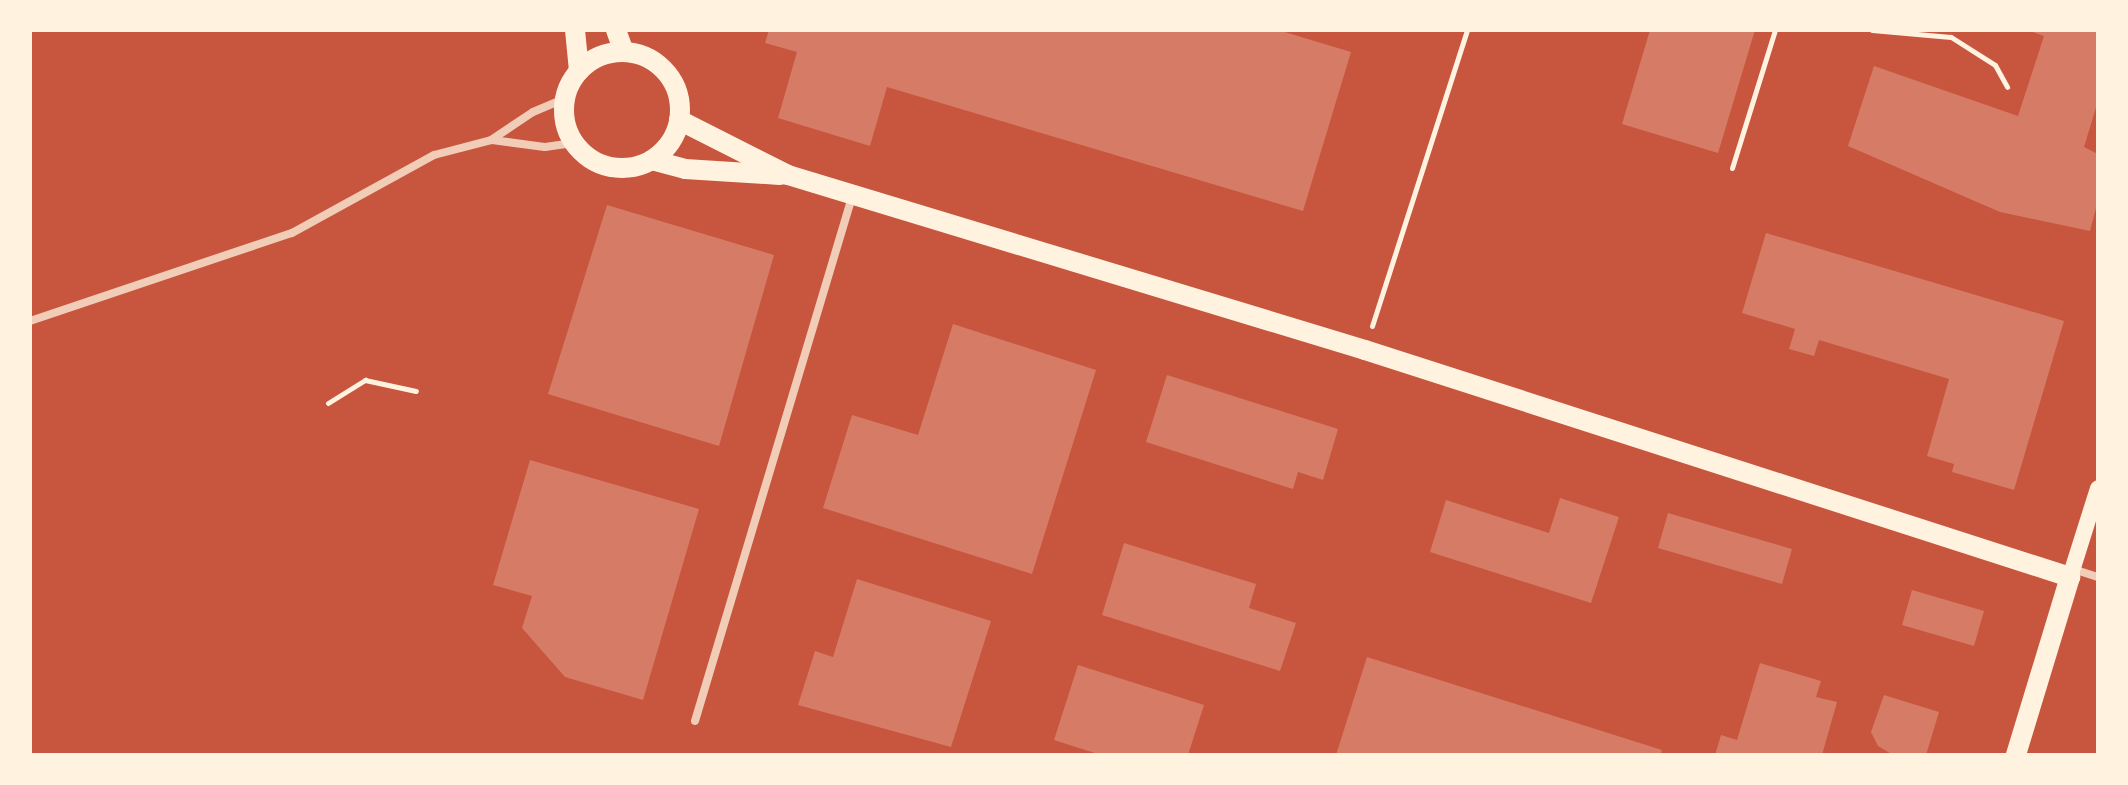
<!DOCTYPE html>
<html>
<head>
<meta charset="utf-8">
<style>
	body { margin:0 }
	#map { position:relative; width:2128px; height:785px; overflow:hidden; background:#c8553d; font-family:"PT Sans Narrow",sans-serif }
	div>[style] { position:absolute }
	.building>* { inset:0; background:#d67c66 }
	.path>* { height:5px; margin:-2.5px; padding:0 2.5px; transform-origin:2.5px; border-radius:2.5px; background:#fff3e0 }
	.minor>* { height:8px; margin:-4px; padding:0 4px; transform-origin:4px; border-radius:4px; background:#f1ccb7 }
	.secondary>* { height:16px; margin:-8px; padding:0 8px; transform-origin:8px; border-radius:8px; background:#fff3e0 }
	.primary>* { height:20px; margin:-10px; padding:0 10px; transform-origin:10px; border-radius:10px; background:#fff3e0 }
	.primary>.ring { margin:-10px; padding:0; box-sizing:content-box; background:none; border:20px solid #fff3e0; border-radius:50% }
	span { translate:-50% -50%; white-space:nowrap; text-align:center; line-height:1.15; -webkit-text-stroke:8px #fff3e0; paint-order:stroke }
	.frame { position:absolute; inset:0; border:32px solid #fff3e0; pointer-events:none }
</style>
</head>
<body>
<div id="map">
	<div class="building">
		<div style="clip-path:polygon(769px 30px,1278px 30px,1351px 52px,1303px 211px,887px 87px,870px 146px,778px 118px,797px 52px,765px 43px)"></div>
		<div style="clip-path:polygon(1650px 30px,1755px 30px,1718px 153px,1622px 124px)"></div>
		<div style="clip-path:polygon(2027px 30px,2098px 30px,2098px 101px,2084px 147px,2098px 154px,2098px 200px,2090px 231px,2000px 212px,1848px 146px,1874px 66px,2018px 116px,2044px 36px)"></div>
		<div style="clip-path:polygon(607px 205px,774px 255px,719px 446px,548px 394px)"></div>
		<div style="clip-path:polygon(1766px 233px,2064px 321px,2014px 490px,1952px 472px,1954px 464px,1927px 456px,1949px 379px,1819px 340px,1814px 356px,1789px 349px,1795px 329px,1742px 313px)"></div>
		<div style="clip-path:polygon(953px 324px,1096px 370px,1032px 574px,823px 508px,852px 415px,918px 435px)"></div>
		<div style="clip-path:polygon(1167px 375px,1338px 429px,1323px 480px,1298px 472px,1293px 489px,1146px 442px)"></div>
		<div style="clip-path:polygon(530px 460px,699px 509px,643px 700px,565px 677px,522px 628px,532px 596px,493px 585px)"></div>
		<div style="clip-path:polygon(1560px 498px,1619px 517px,1591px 603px,1430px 552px,1446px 500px,1549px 533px)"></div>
		<div style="clip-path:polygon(1668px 513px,1792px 549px,1782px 584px,1658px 548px)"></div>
		<div style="clip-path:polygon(1124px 543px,1256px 584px,1249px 608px,1296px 623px,1280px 671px,1102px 615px)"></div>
		<div style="clip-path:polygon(857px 579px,991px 621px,951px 747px,798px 705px,815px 651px,833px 657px)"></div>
		<div style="clip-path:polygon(1912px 590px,1984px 611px,1974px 646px,1902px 625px)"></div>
		<div style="clip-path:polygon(1367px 657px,1662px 750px,1660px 755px,1336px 755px)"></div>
		<div style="clip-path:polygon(1760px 663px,1821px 681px,1816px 697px,1837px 702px,1822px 755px,1715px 755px,1721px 735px,1737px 740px)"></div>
		<div style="clip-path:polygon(1078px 665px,1204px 705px,1188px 755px,1101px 755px,1054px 740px)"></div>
		<div style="clip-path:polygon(1884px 695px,1939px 712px,1926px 755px,1893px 755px,1878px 746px,1871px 732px)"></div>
	</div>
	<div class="path">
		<div style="left:1872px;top:30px;width:79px;rotate:5.1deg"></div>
		<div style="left:1951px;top:37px;width:52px;rotate:32.5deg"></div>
		<div style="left:1995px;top:65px;width:25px;rotate:61deg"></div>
		<div style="left:1732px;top:168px;width:145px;rotate:-72.7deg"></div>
		<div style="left:1372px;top:326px;width:311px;rotate:-72.2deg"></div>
		<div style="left:328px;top:403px;width:44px;rotate:-31.9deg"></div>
		<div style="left:365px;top:380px;width:52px;rotate:12.2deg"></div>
	</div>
	<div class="minor">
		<div style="left:492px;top:140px;width:53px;rotate:7.5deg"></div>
		<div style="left:545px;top:147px;width:30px;rotate:-8deg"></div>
		<div style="left:30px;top:321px;width:276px;rotate:-18.6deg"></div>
		<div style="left:292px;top:233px;width:162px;rotate:-28.8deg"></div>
		<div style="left:434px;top:155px;width:59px;rotate:-14.7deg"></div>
		<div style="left:491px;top:140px;width:50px;rotate:-33.7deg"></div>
		<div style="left:533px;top:112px;width:34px;rotate:-23deg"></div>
		<div style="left:2073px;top:569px;width:26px;rotate:18deg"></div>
		<div style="left:695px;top:721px;width:547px;rotate:-73.32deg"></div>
	</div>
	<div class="secondary">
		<div style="left:2070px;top:577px;width:93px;rotate:-72.5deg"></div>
	</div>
	<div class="primary">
		<div style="left:575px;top:30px;width:41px;rotate:84.4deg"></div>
		<div style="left:616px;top:30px;width:23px;rotate:70deg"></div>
		<div class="ring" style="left:564px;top:52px;width:96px;height:96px"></div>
		<div style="left:679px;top:120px;width:122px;rotate:26.8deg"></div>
		<div style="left:788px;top:175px;width:603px;rotate:16.87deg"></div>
		<div style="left:1365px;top:350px;width:741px;rotate:17.85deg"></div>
		<div style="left:2070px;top:577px;width:186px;rotate:106.9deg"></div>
		<div style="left:652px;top:160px;width:34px;rotate:15deg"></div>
		<div style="left:685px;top:169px;width:95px;rotate:3.6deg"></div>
	</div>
	<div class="frame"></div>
</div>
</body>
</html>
